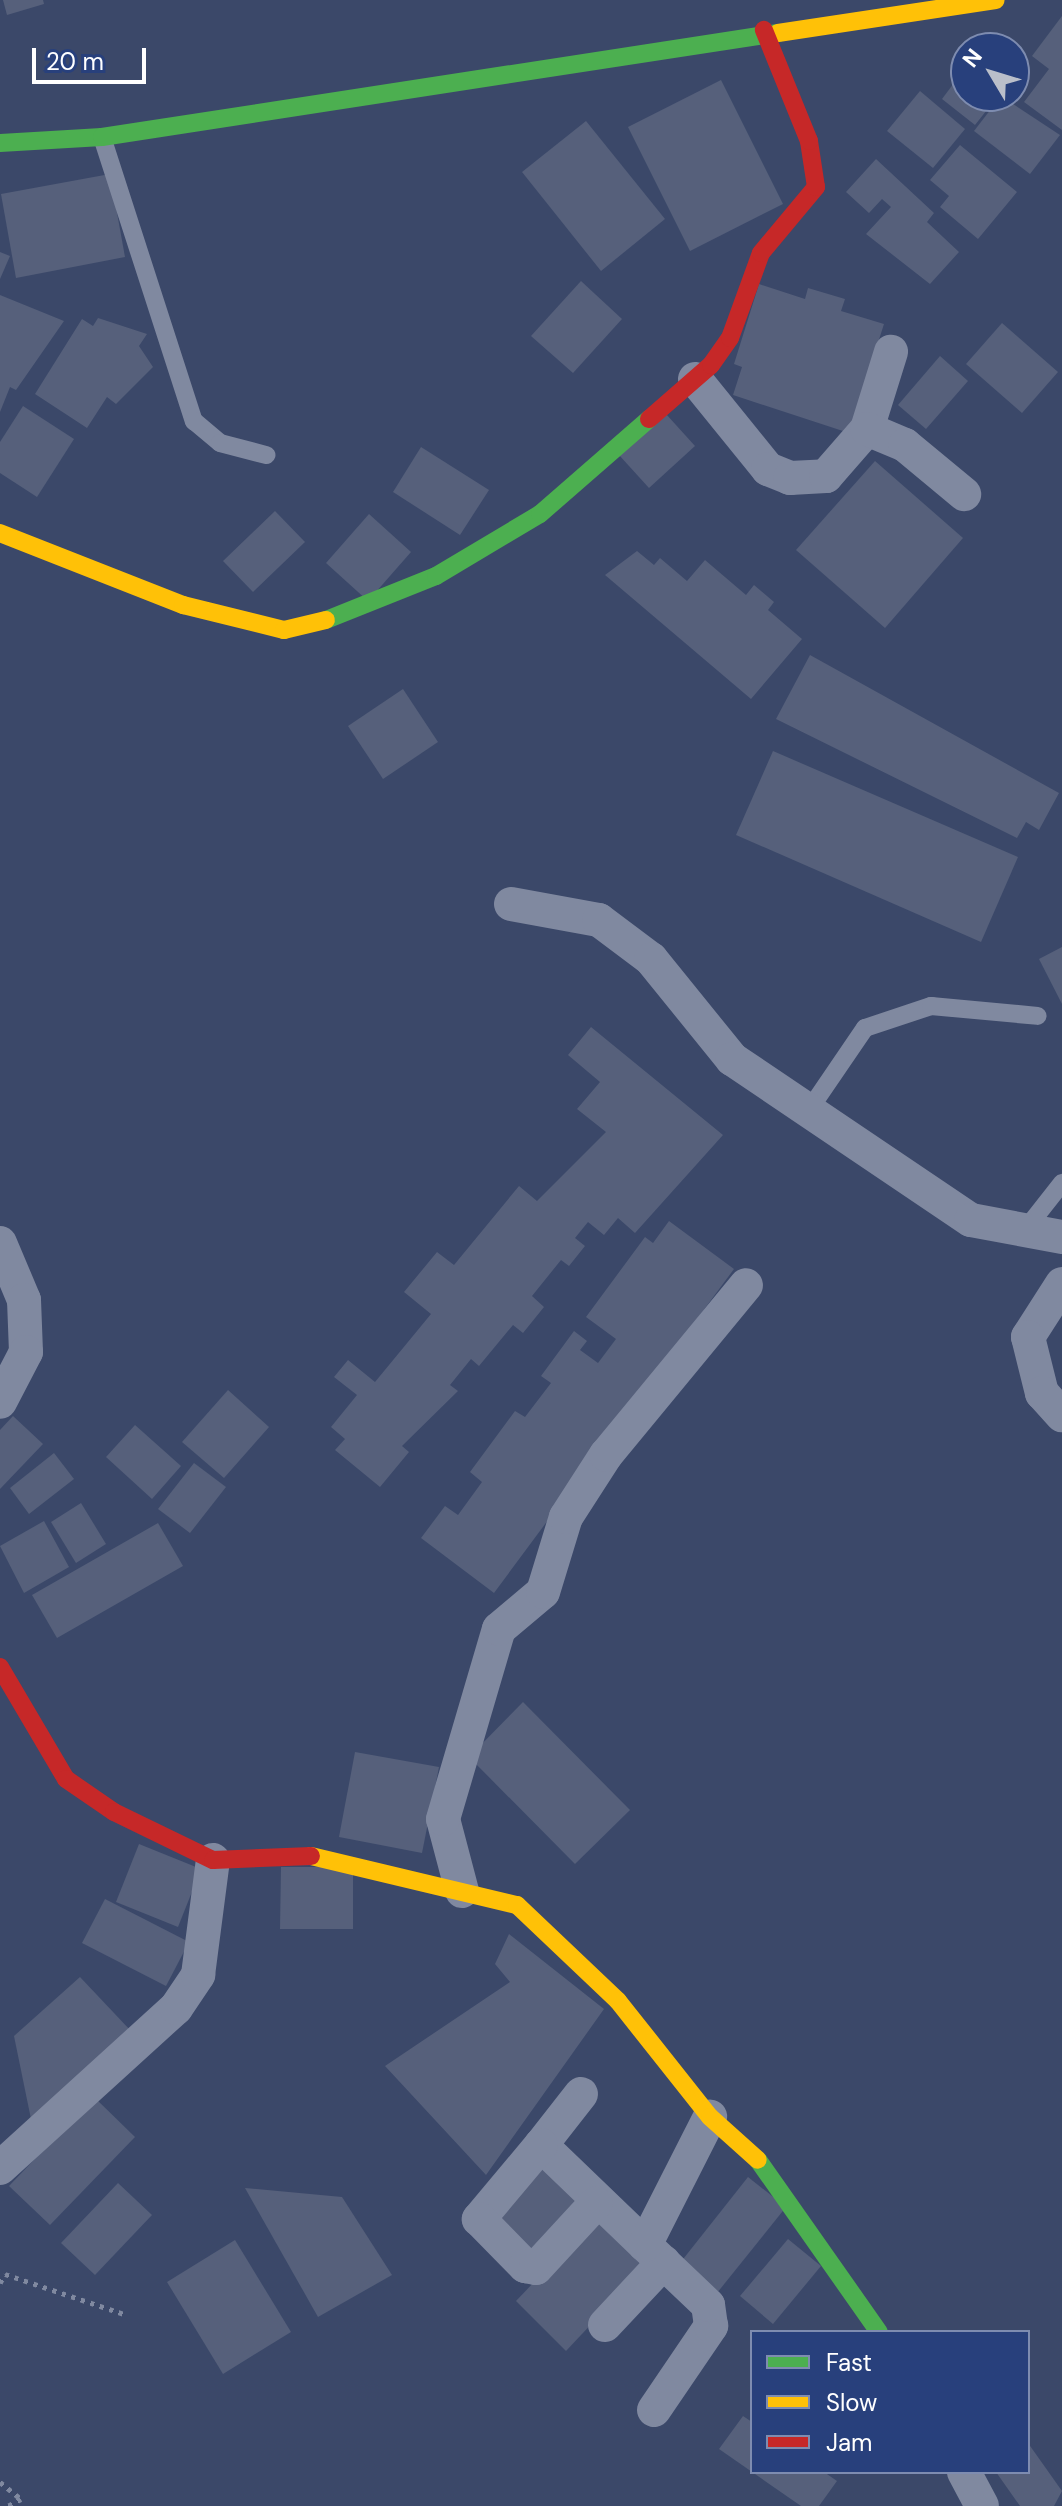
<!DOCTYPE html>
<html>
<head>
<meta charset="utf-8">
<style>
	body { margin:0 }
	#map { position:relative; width:1062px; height:2506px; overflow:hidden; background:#3b4869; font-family:"DM Sans",sans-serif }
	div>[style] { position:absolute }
	.building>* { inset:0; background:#56607b }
	.path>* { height:5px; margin-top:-2.5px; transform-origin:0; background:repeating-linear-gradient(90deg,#8089a0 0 4px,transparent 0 10px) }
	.lane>* { height:18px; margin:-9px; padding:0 9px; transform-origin:9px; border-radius:9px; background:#8089a0 }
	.street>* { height:34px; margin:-17px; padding:0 17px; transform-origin:17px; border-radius:17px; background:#8089a0 }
	.fast>* { height:18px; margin:-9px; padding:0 9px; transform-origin:9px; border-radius:9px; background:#4caf50 }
	.slow>* { height:18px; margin:-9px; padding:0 9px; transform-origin:9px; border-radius:9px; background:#ffc107 }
	.jam>* { height:18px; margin:-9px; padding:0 9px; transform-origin:9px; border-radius:9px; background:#c62828 }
	span { translate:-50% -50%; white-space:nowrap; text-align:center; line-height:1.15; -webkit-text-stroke:8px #28407c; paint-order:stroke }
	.legend { position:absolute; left:750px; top:2330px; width:280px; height:144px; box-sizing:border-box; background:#28407c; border:2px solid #7e8cb0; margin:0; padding:10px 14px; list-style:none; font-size:24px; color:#fff }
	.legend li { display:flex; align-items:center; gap:16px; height:40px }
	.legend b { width:40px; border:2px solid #7e8cb0 }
	.north { position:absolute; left:950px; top:32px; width:80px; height:80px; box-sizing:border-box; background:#28407c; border:2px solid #7e8cb0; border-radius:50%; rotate:308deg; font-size:22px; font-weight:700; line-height:32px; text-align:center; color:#fff }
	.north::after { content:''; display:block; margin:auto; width:28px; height:36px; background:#babfca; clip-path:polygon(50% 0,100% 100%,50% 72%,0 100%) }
	.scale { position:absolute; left:32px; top:48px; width:114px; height:36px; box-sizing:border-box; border:4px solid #fff; border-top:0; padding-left:10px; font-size:24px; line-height:28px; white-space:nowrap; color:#fff; -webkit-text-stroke:6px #28407c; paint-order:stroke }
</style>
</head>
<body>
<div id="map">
	<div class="building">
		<div style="clip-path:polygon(3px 0,43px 0,44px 4px,7px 15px)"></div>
		<div style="clip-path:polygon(1062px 16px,1062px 130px,1024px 102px,1049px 69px,1032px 56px)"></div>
		<div style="clip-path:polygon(966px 67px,966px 96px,998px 96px,975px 125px,942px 99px)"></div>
		<div style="clip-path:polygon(721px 80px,783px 204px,690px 251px,628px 127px)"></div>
		<div style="clip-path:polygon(920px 91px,965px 129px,933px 168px,887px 131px)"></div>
		<div style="clip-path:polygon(1001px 96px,1060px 135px,1030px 174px,974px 131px)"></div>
		<div style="clip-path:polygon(586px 121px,665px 219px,601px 271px,522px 172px)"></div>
		<div style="clip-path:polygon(960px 145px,1017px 192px,978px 239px,940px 207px,949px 196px,930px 180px)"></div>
		<div style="clip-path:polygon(876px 159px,934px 213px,927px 222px,959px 252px,930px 284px,866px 234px,891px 207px,882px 199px,869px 213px,846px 192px)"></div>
		<div style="clip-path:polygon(110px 174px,125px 257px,16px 278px,1px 194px)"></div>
		<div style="clip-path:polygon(0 252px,10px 256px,0 279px)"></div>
		<div style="clip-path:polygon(581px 281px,622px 319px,573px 373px,531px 336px)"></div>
		<div style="clip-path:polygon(759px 284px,805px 299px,808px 288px,845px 299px,841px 311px,884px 324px,849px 433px,733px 395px,742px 367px,734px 364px)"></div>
		<div style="clip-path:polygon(0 295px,64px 321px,16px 390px,10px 387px,0 412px)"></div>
		<div style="clip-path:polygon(98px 318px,147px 334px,139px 346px,153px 367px,116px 404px,107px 397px,87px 428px,35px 394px,82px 319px,93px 326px)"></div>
		<div style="clip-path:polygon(1002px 323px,1058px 372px,1022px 413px,966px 364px)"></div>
		<div style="clip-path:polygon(940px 356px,968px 381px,926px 429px,898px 405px)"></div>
		<div style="clip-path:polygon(23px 406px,74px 439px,37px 497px,0 473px,0 442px)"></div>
		<div style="clip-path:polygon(666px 414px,695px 446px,649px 488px,619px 455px)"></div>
		<div style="clip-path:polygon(421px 447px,489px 490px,460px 535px,393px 492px)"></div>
		<div style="clip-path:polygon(875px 461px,963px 538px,885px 628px,796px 550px)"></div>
		<div style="clip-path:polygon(275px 511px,305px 542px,253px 592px,223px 561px)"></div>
		<div style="clip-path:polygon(369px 514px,411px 552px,368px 601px,326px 563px)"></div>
		<div style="clip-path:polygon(637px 551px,654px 565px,660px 558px,687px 581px,705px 560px,746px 595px,754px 585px,774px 602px,768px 610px,802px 639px,751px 699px,605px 575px)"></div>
		<div style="clip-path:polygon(810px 655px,1059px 793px,1039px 830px,1026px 822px,1017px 838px,776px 719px)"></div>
		<div style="clip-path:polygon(403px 689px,438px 742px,383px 779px,348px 726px)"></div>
		<div style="clip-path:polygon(773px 751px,1018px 857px,981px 942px,736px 835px)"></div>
		<div style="clip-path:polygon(1062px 947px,1062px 1004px,1039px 959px)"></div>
		<div style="clip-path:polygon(591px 1027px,723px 1135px,635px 1233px,618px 1218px,604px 1235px,588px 1222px,575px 1238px,585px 1246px,569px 1266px,561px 1260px,532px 1296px,544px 1307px,523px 1333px,513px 1325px,479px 1366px,471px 1359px,450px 1385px,458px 1391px,402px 1446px,409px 1452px,380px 1487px,335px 1450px,345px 1439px,331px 1427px,357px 1395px,334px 1377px,348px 1360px,375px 1382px,431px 1314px,404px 1292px,437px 1252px,454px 1265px,519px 1186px,537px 1201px,606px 1132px,577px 1109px,600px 1082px,568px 1055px)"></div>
		<div style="clip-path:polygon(669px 1221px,734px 1269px,494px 1593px,421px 1538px,445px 1506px,458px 1515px,482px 1482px,470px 1472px,515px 1411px,525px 1417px,551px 1383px,541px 1376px,574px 1331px,587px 1341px,580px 1350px,598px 1363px,616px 1339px,586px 1317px,645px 1237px,653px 1243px)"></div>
		<div style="clip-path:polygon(228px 1390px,269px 1427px,224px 1478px,182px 1442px)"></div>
		<div style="clip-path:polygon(13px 1416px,43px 1444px,0 1489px,0 1430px)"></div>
		<div style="clip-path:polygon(135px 1425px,181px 1466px,152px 1499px,106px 1457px)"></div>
		<div style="clip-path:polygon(54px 1453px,74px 1479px,29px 1514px,10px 1488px)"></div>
		<div style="clip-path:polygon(194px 1463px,226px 1487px,190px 1533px,158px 1509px)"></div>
		<div style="clip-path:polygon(81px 1503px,106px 1544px,76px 1563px,51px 1522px)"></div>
		<div style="clip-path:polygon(44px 1521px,69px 1567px,24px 1593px,0 1546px)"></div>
		<div style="clip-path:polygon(158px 1523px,183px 1566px,57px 1638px,32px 1595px)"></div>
		<div style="clip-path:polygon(523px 1702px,630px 1810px,575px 1864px,469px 1757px)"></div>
		<div style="clip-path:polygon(355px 1752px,439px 1767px,422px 1853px,339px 1837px)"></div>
		<div style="clip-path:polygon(139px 1844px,201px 1869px,178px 1927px,116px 1902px)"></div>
		<div style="clip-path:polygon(281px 1867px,353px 1867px,353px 1929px,280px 1929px)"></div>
		<div style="clip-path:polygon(105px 1899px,189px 1942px,166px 1986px,82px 1943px)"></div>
		<div style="clip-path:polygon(509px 1934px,604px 2009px,486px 2175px,385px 2066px,510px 1982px,495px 1964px)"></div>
		<div style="clip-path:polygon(80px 1977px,131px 2031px,32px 2124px,14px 2036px)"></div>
		<div style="clip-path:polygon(94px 2097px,135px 2137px,50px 2225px,9px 2186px)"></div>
		<div style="clip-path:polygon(540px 2158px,585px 2201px,531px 2262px,485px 2215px)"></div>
		<div style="clip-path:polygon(748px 2177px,786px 2207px,717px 2293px,680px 2263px)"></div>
		<div style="clip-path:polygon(118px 2183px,152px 2215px,95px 2275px,61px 2243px)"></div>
		<div style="clip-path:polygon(245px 2188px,342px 2197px,392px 2275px,318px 2317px)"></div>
		<div style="clip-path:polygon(596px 2217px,644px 2268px,566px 2351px,516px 2301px)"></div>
		<div style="clip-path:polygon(788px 2239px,821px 2266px,773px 2324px,740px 2296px)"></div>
		<div style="clip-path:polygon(235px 2240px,291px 2332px,223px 2374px,167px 2282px)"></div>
		<div style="clip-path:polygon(743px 2416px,752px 2422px,752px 2472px,824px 2472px,837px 2481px,819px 2506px,801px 2506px,719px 2449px)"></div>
		<div style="clip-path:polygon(1028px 2443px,1062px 2491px,1054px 2506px,1020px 2506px,996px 2472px,1028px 2472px)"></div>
	</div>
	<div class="path">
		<div style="left:0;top:2283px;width:10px;rotate:-61deg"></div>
		<div style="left:5px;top:2274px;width:126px;rotate:18.6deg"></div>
		<div style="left:0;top:2482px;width:27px;rotate:39deg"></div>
		<div style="left:21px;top:2499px;width:15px;rotate:152deg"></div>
	</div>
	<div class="lane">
		<div style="left:102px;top:137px;width:299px;rotate:72.1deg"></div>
		<div style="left:194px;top:421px;width:34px;rotate:40deg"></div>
		<div style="left:220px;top:443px;width:48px;rotate:14.6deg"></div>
		<div style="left:807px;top:1113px;width:103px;rotate:-55.7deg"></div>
		<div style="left:865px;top:1028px;width:70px;rotate:-18.4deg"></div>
		<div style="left:931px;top:1006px;width:107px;rotate:5.3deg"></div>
		<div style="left:1025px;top:1230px;width:60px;rotate:-51.8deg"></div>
	</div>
	<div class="street">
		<div style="left:695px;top:379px;width:116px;rotate:51deg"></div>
		<div style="left:768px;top:469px;width:24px;rotate:22deg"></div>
		<div style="left:790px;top:478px;width:36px;rotate:-3deg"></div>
		<div style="left:826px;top:476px;width:62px;rotate:-48.9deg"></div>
		<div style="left:867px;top:429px;width:81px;rotate:-72.7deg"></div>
		<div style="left:867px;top:429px;width:41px;rotate:22.8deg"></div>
		<div style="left:905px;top:445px;width:77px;rotate:39.7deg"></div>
		<div style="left:511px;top:904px;width:89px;rotate:10.3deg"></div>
		<div style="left:599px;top:920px;width:65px;rotate:36.9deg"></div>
		<div style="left:651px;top:959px;width:129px;rotate:51deg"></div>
		<div style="left:732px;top:1059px;width:288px;rotate:34deg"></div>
		<div style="left:971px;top:1220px;width:93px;rotate:10.6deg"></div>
		<div style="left:0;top:1243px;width:62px;rotate:67.2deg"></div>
		<div style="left:24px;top:1300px;width:52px;rotate:87.8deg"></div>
		<div style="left:26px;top:1352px;width:56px;rotate:117.5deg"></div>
		<div style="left:1062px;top:1284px;width:63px;rotate:122.7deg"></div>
		<div style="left:1028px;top:1337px;width:58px;rotate:76deg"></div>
		<div style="left:1042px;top:1393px;width:30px;rotate:48deg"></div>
		<div style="left:462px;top:1891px;width:74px;rotate:-104.8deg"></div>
		<div style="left:443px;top:1819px;width:198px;rotate:-73.6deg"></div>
		<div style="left:499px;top:1629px;width:57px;rotate:-40.1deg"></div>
		<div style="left:543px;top:1592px;width:78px;rotate:-73deg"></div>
		<div style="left:566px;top:1517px;width:74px;rotate:-57.2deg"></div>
		<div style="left:606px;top:1455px;width:220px;rotate:-50.5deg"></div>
		<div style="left:581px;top:2094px;width:65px;rotate:128.1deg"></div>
		<div style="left:541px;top:2145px;width:144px;rotate:43.9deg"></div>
		<div style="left:541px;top:2145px;width:97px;rotate:130deg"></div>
		<div style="left:479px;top:2219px;width:66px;rotate:45.6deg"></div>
		<div style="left:525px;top:2266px;width:11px;rotate:10deg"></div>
		<div style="left:536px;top:2268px;width:88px;rotate:-47.3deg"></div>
		<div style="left:0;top:2168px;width:238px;rotate:-42.3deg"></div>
		<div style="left:176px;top:2008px;width:40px;rotate:-56deg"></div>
		<div style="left:198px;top:1975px;width:116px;rotate:-82.6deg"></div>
		<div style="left:605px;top:2325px;width:86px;rotate:-46.9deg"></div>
		<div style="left:654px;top:2410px;width:102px;rotate:-55.8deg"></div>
		<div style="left:711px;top:2326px;width:21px;rotate:-98deg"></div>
		<div style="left:708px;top:2305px;width:87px;rotate:-136.4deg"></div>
		<div style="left:645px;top:2245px;width:144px;rotate:-63.1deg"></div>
		<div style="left:964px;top:2472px;width:38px;rotate:62deg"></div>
	</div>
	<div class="fast">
		<div style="left:0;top:143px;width:102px;rotate:-3.4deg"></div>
		<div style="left:102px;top:137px;width:684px;rotate:-8.75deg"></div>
		<div style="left:326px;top:620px;width:118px;rotate:-21.8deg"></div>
		<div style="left:436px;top:576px;width:121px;rotate:-30.8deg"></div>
		<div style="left:540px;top:514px;width:145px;rotate:-41.1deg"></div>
		<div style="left:758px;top:2160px;width:210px;rotate:54.9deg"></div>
	</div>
	<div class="slow">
		<div style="left:778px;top:33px;width:220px;rotate:-8.6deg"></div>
		<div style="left:0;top:533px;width:197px;rotate:21.5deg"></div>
		<div style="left:183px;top:605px;width:104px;rotate:13.9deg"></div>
		<div style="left:284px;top:630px;width:43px;rotate:-13.4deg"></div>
		<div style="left:311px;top:1856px;width:212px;rotate:13.4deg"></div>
		<div style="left:517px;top:1905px;width:139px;rotate:43.5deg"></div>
		<div style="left:618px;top:2001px;width:148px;rotate:51.6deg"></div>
		<div style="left:710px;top:2117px;width:64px;rotate:41.9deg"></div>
	</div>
	<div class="jam">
		<div style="left:649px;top:419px;width:82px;rotate:-41.1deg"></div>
		<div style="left:711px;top:365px;width:33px;rotate:-55deg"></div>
		<div style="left:730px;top:338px;width:90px;rotate:-70deg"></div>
		<div style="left:761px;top:253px;width:86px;rotate:-50.2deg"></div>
		<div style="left:816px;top:187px;width:47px;rotate:-98.7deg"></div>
		<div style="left:809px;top:141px;width:120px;rotate:-112.1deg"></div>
		<div style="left:0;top:1667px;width:130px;rotate:59.5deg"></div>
		<div style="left:66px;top:1779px;width:58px;rotate:34.5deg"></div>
		<div style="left:114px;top:1812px;width:110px;rotate:25.9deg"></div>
		<div style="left:213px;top:1860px;width:98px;rotate:-2.3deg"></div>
	</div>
	<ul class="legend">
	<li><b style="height:10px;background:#4caf50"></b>Fast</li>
	<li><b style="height:10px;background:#ffc107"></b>Slow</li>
	<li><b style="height:10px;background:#c62828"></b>Jam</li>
	</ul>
	<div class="north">N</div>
	<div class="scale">20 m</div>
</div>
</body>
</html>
